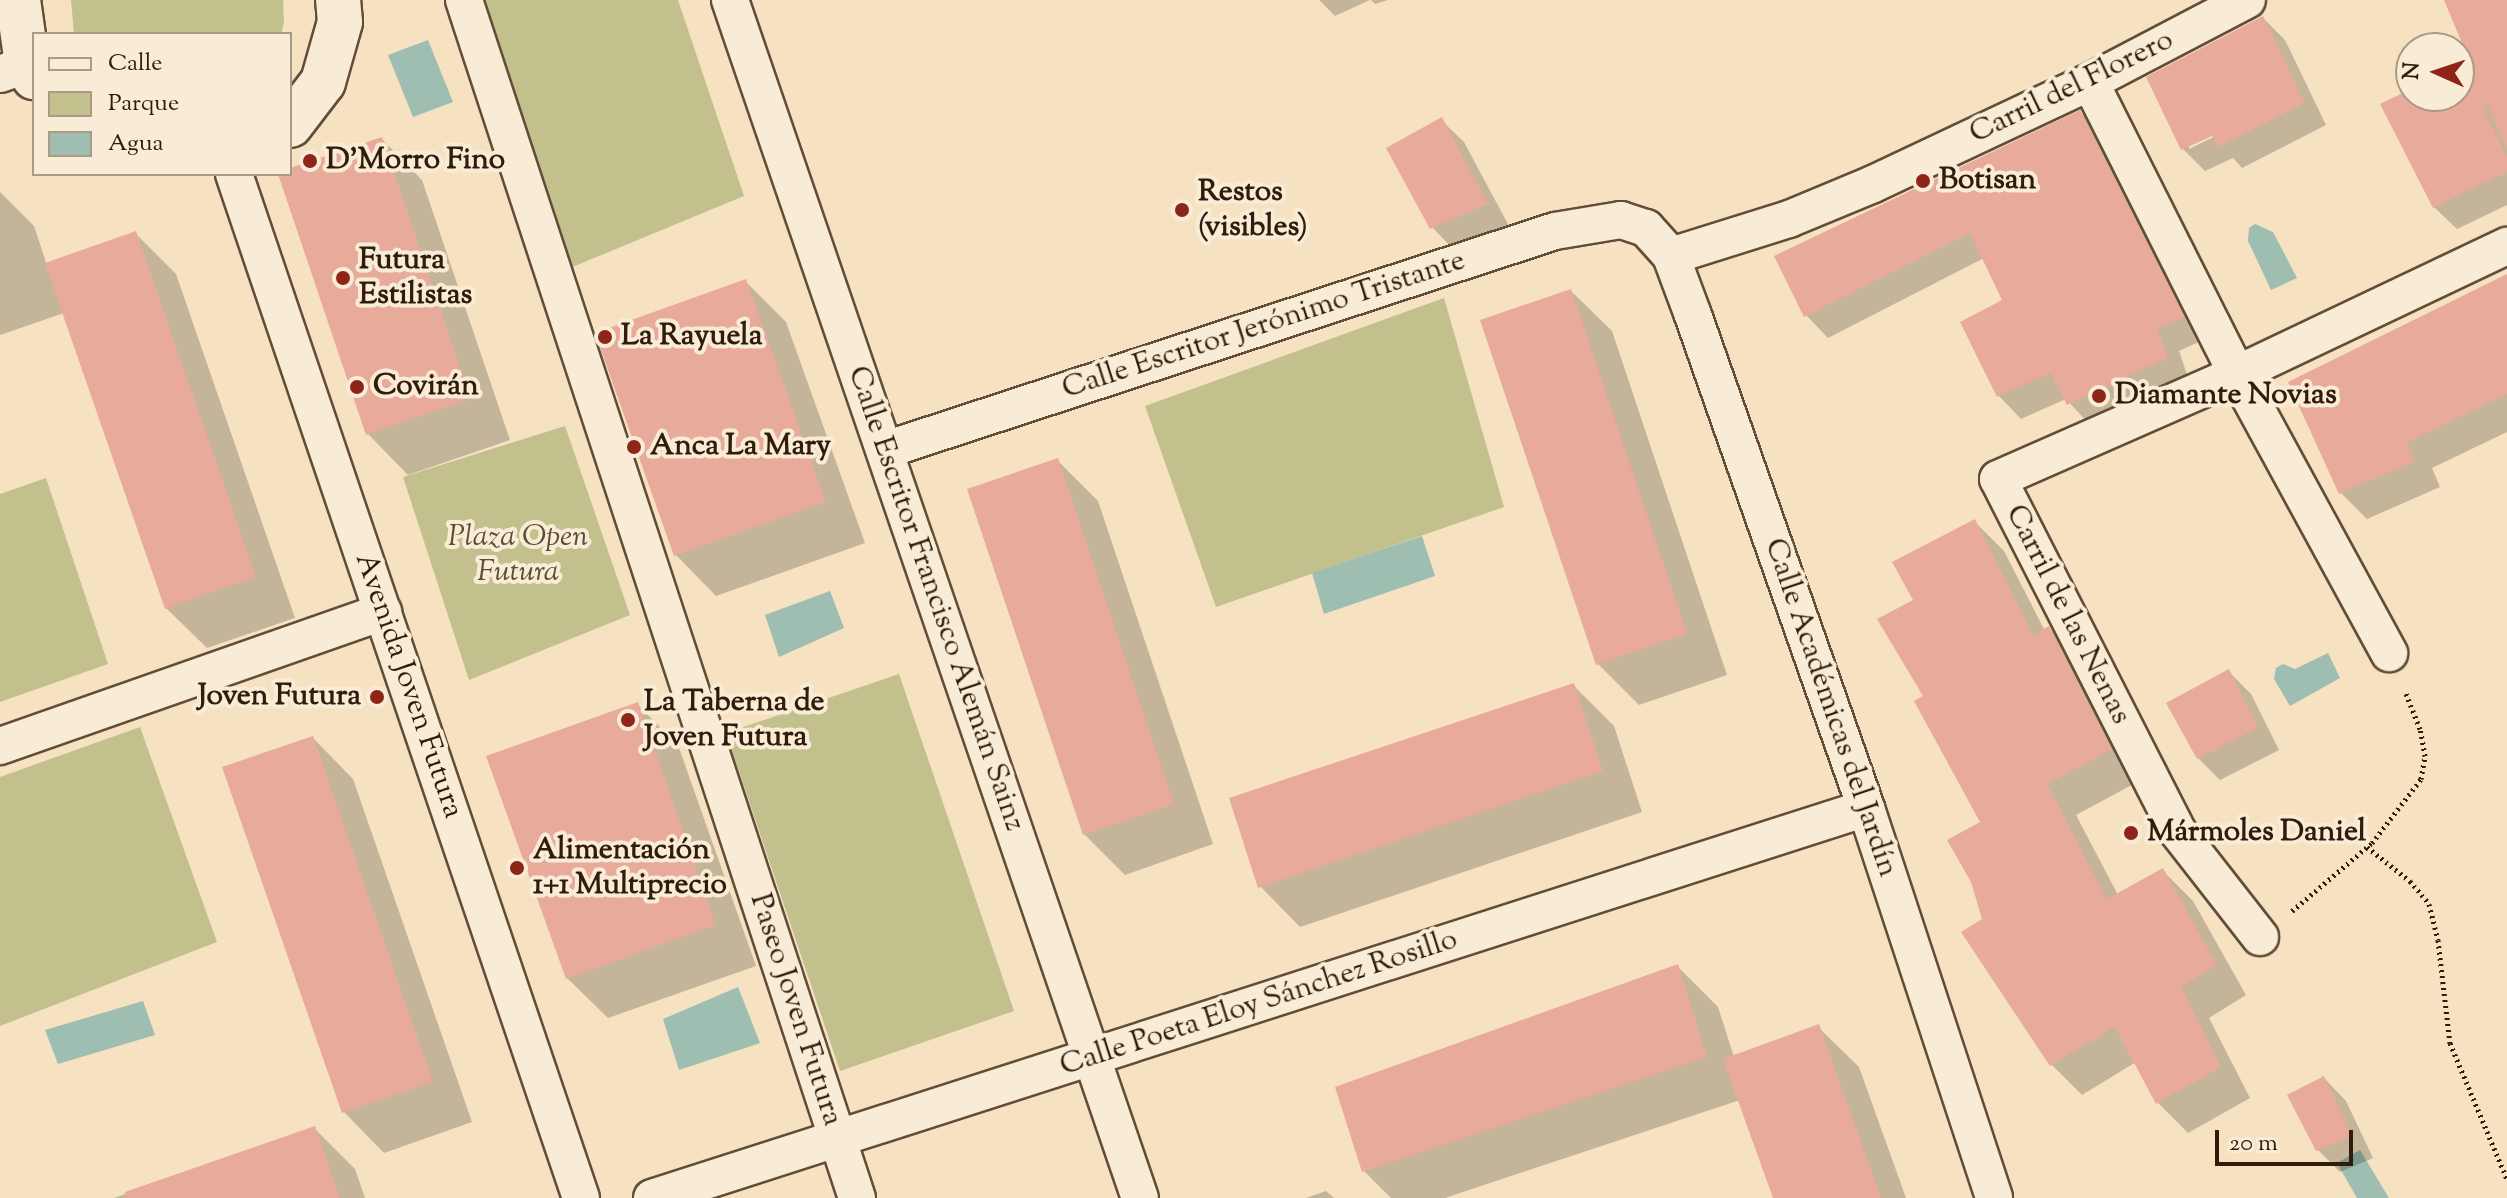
<!DOCTYPE html>
<html>
<head>
<meta charset="utf-8">
<style>
	body { margin:0 }
	#map { position:relative; width:2507px; height:1198px; overflow:hidden; background:#f6e1c1; font-family:"Sorts Mill Goudy",serif }
	div>[style] { position:absolute }
	.green>* { inset:0; background:#c2c18e }
	.water>* { inset:0; background:#9dbeb0 }
	.shadow>* { inset:0; background:#0003 }
	.building>* { inset:0; background:#e8aa9b }
	.path>* { height:5px; margin-top:-2.5px; transform-origin:0; background:repeating-linear-gradient(90deg,#311c0b 0 2px,transparent 0 6px) }
	.roads { filter:drop-shadow(2px 0 #624d38) drop-shadow(-2px 0 #624d38) drop-shadow(0 2px #624d38) drop-shadow(0 -2px #624d38) }
	.street>* { height:36px; margin:-18px; padding:0 18px; transform-origin:18px; border-radius:18px; background:#f9ecd7 }
	.secondary>* { height:44px; margin:-22px; padding:0 22px; transform-origin:22px; border-radius:22px; background:#f9ecd7 }
	.dots>* { width:22px; height:22px; translate:-50% -50%; box-sizing:border-box; border:4px solid #f9ecd7; border-radius:50% }
	span { translate:-50% -50%; white-space:nowrap; text-align:center; line-height:1.15; -webkit-text-stroke:8px #f9ecd7; paint-order:stroke }
	.street-label { font-size:30px; color:#311c0b }
	.poi-label { font-size:30px; color:#311c0b; font-weight:700 }
	.left { translate:0 -50%; text-align:left }
	.right { translate:-100% -50%; text-align:right }
	.park-label { font-size:30px; color:#5c4e32; font-style:italic }
	.legend { position:absolute; left:32px; top:32px; width:260px; height:144px; box-sizing:border-box; background:#f9ecd7; border:2px solid #a99985; margin:0; padding:10px 14px; list-style:none; font-size:24px; color:#311c0b }
	.legend li { display:flex; align-items:center; gap:16px; height:40px }
	.legend b { width:40px; border:2px solid #a99985 }
	.north { position:absolute; left:2395px; top:32px; width:80px; height:80px; box-sizing:border-box; background:#f9ecd7; border:2px solid #a99985; border-radius:50%; rotate:273deg; font-size:22px; font-weight:700; line-height:32px; text-align:center; color:#311c0b }
	.north::after { content:''; display:block; margin:auto; width:28px; height:36px; background:#8f2418; clip-path:polygon(50% 0,100% 100%,50% 72%,0 100%) }
	.scale { position:absolute; left:2215px; top:1130px; width:138px; height:36px; box-sizing:border-box; border:4px solid #311c0b; border-top:0; padding-left:10px; font-size:24px; line-height:28px; white-space:nowrap; color:#311c0b; -webkit-text-stroke:6px #f9ecd7; paint-order:stroke }
</style>
</head>
<body>
<div id="map">
	<div class="green">
		<div style="clip-path:polygon(71px 0,283px 0,284px 23px,281px 34px,74px 34px)"></div>
		<div style="clip-path:polygon(478px 0,678px 0,744px 196px,570px 268px)"></div>
		<div style="clip-path:polygon(1444px 298px,1504px 507px,1216px 607px,1145px 406px)"></div>
		<div style="clip-path:polygon(565px 426px,630px 615px,469px 680px,403px 477px)"></div>
		<div style="clip-path:polygon(46px 478px,108px 664px,0 702px,0 494px)"></div>
		<div style="clip-path:polygon(899px 674px,1014px 1011px,840px 1071px,726px 733px)"></div>
		<div style="clip-path:polygon(140px 727px,217px 942px,0 1026px,0 777px)"></div>
	</div>
	<div class="water">
		<div style="clip-path:polygon(428px 40px,453px 102px,413px 117px,388px 55px)"></div>
		<div style="clip-path:polygon(2255px 224px,2273px 232px,2297px 278px,2271px 290px,2248px 241px,2249px 228px)"></div>
		<div style="clip-path:polygon(1422px 536px,1435px 576px,1324px 614px,1312px 573px)"></div>
		<div style="clip-path:polygon(830px 591px,844px 628px,779px 657px,765px 615px)"></div>
		<div style="clip-path:polygon(2328px 653px,2340px 678px,2290px 706px,2274px 679px,2276px 668px,2283px 664px,2295px 669px)"></div>
		<div style="clip-path:polygon(738px 987px,760px 1043px,679px 1070px,663px 1019px)"></div>
		<div style="clip-path:polygon(143px 1001px,155px 1035px,58px 1064px,45px 1030px)"></div>
		<div style="clip-path:polygon(2360px 1150px,2389px 1198px,2357px 1198px,2337px 1163px)"></div>
	</div>
	<div class="shadow">
		<div style="clip-path:polygon(1319px 0,1370px 0,1335px 16px)"></div>
		<div style="clip-path:polygon(1371px 0,1388px 0,1375px 4px)"></div>
		<div style="clip-path:polygon(2446px 0,2507px 0,2507px 205px,2457px 229px,2434px 207px,2383px 105px,2411px 91px,2411px 96px,2459px 96px,2459px 67px,2472px 61px)"></div>
		<div style="clip-path:polygon(evenodd,2263px 18px,2285px 40px,2326px 125px,2242px 168px,2233px 158px,2205px 171px,2183px 149px,2149px 77px,2263px 18px,2220px 129px,2222px 133px,2189px 149px,2189px 144px,2220px 129px)"></div>
		<div style="clip-path:polygon(2080px 112px,2102px 134px,2205px 339px,2179px 351px,2189px 380px,2091px 426px,2066px 399px,2021px 419px,1999px 396px,1963px 323px,2005px 301px,1984px 258px,1828px 338px,1806px 315px)"></div>
		<div style="clip-path:polygon(1441px 120px,1464px 142px,1509px 226px,1454px 250px,1432px 227px)"></div>
		<div style="clip-path:polygon(382px 139px,422px 180px,510px 440px,408px 475px,368px 434px,280px 174px)"></div>
		<div style="clip-path:polygon(0 192px,34px 226px,47px 265px,135px 233px,176px 274px,295px 618px,207px 648px,166px 608px,64px 313px,0 335px)"></div>
		<div style="clip-path:polygon(2507px 277px,2507px 432px,2432px 468px,2440px 487px,2367px 519px,2341px 493px)"></div>
		<div style="clip-path:polygon(746px 282px,786px 322px,865px 543px,716px 596px,676px 555px)"></div>
		<div style="clip-path:polygon(1571px 291px,1612px 331px,1727px 675px,1639px 705px,1598px 664px)"></div>
		<div style="clip-path:polygon(1057px 460px,1098px 501px,1213px 844px,1125px 875px,1084px 834px)"></div>
		<div style="clip-path:polygon(1974px 521px,2004px 551px,2045px 631px,2049px 628px,2079px 658px,2141px 780px,2076px 815px,2118px 895px,2163px 871px,2193px 901px,2246px 995px,2209px 1018px,2250px 1098px,2188px 1133px,2158px 1103px,2136px 1062px,2082px 1095px,2052px 1065px,1964px 932px,1984px 920px,1982px 823px,1926px 697px,1915px 601px)"></div>
		<div style="clip-path:polygon(2229px 672px,2251px 694px,2279px 750px,2220px 780px,2198px 758px)"></div>
		<div style="clip-path:polygon(1573px 685px,1614px 726px,1642px 812px,1300px 927px,1260px 886px)"></div>
		<div style="clip-path:polygon(637px 704px,678px 745px,756px 966px,608px 1018px,567px 978px)"></div>
		<div style="clip-path:polygon(313px 738px,353px 779px,472px 1122px,384px 1153px,344px 1112px)"></div>
		<div style="clip-path:polygon(1677px 966px,1718px 1007px,1734px 1057px,1818px 1027px,1859px 1067px,1906px 1198px,1775px 1198px,1740px 1100px,1445px 1198px,1391px 1198px,1364px 1171px)"></div>
		<div style="clip-path:polygon(2324px 1078px,2346px 1101px,2373px 1158px,2340px 1172px,2318px 1150px)"></div>
		<div style="clip-path:polygon(314px 1128px,355px 1169px,365px 1198px,114px 1198px)"></div>
		<div style="clip-path:polygon(1326px 1191px,1334px 1198px,1306px 1198px)"></div>
	</div>
	<div class="building">
		<div style="clip-path:polygon(2444px 0,2507px 0,2507px 149px,2487px 104px,2482px 105px,2507px 157px,2507px 172px,2433px 208px,2380px 104px,2411px 89px,2411px 96px,2459px 96px,2459px 65px,2469px 60px)"></div>
		<div style="clip-path:polygon(2263px 16px,2305px 103px,2218px 147px,2212px 136px,2181px 150px,2146px 77px)"></div>
		<div style="clip-path:polygon(2080px 110px,2185px 317px,2157px 328px,2168px 358px,2067px 405px,2051px 373px,1997px 397px,1960px 322px,2002px 300px,1970px 233px,1804px 317px,1774px 256px)"></div>
		<div style="clip-path:polygon(1442px 117px,1488px 204px,1430px 229px,1386px 148px)"></div>
		<div style="clip-path:polygon(382px 137px,471px 399px,366px 435px,278px 174px,290px 174px,290px 168px)"></div>
		<div style="clip-path:polygon(136px 231px,256px 577px,165px 609px,45px 263px)"></div>
		<div style="clip-path:polygon(2507px 274px,2507px 394px,2407px 442px,2415px 461px,2339px 494px,2288px 382px)"></div>
		<div style="clip-path:polygon(746px 279px,826px 502px,674px 556px,595px 333px)"></div>
		<div style="clip-path:polygon(1571px 289px,1687px 634px,1596px 665px,1480px 320px)"></div>
		<div style="clip-path:polygon(1058px 458px,1174px 804px,1083px 835px,967px 489px)"></div>
		<div style="clip-path:polygon(1975px 519px,2033px 635px,2049px 626px,2112px 749px,2047px 784px,2107px 899px,2163px 868px,2217px 965px,2181px 987px,2221px 1067px,2156px 1104px,2115px 1027px,2050px 1066px,1961px 932px,1982px 919px,1971px 882px,1947px 840px,1980px 822px,1914px 701px,1923px 696px,1877px 619px,1913px 600px,1892px 562px)"></div>
		<div style="clip-path:polygon(2229px 669px,2258px 728px,2197px 759px,2166px 703px)"></div>
		<div style="clip-path:polygon(1574px 683px,1603px 771px,1258px 888px,1229px 798px)"></div>
		<div style="clip-path:polygon(638px 702px,716px 925px,566px 979px,486px 756px)"></div>
		<div style="clip-path:polygon(313px 736px,433px 1082px,342px 1113px,222px 767px)"></div>
		<div style="clip-path:polygon(1678px 964px,1707px 1057px,1362px 1172px,1335px 1087px)"></div>
		<div style="clip-path:polygon(1819px 1024px,1881px 1198px,1773px 1198px,1723px 1059px)"></div>
		<div style="clip-path:polygon(2324px 1076px,2353px 1136px,2316px 1151px,2287px 1095px)"></div>
		<div style="clip-path:polygon(315px 1126px,340px 1198px,126px 1198px,125px 1192px)"></div>
	</div>
	<div class="path">
		<div style="left:2367px;top:847px;width:55px;rotate:38.3deg"></div>
		<div style="left:2410px;top:881px;width:30px;rotate:50deg"></div>
		<div style="left:2429px;top:904px;width:37px;rotate:76deg"></div>
		<div style="left:2438px;top:940px;width:104px;rotate:83.4deg"></div>
		<div style="left:2450px;top:1043px;width:147px;rotate:67.3deg"></div>
		<div style="left:2292px;top:911px;width:105px;rotate:-40.4deg"></div>
		<div style="left:2372px;top:843px;width:81px;rotate:-52.6deg"></div>
		<div style="left:2421px;top:779px;width:23px;rotate:-80deg"></div>
		<div style="left:2425px;top:756px;width:27px;rotate:-100deg"></div>
		<div style="left:2420px;top:729px;width:41px;rotate:-111.5deg"></div>
	</div>
	<div class="roads">
		<div class="street">
			<div style="left:464px;top:0;width:1261px;rotate:71.84deg"></div>
			<div style="left:730px;top:0;width:1266px;rotate:71.11deg"></div>
			<div style="left:0;top:74px;width:29px;rotate:-20deg"></div>
			<div style="left:2090px;top:82px;width:327px;rotate:63.3deg"></div>
			<div style="left:2237px;top:374px;width:318px;rotate:61.4deg"></div>
			<div style="left:234px;top:174px;width:1081px;rotate:71.28deg"></div>
			<div style="left:1671px;top:256px;width:124px;rotate:-17.4deg"></div>
			<div style="left:1789px;top:219px;width:91px;rotate:-22.6deg"></div>
			<div style="left:1873px;top:184px;width:240px;rotate:-25.2deg"></div>
			<div style="left:2090px;top:82px;width:177px;rotate:-27.6deg"></div>
			<div style="left:885px;top:450px;width:705px;rotate:-18.1deg"></div>
			<div style="left:1555px;top:231px;width:67px;rotate:-9.5deg"></div>
			<div style="left:1621px;top:220px;width:26px;rotate:18deg"></div>
			<div style="left:1646px;top:228px;width:38px;rotate:48deg"></div>
			<div style="left:1671px;top:256px;width:63px;rotate:69.6deg"></div>
			<div style="left:1693px;top:315px;width:522px;rotate:70.66deg"></div>
			<div style="left:1866px;top:808px;width:410px;rotate:71.8deg"></div>
			<div style="left:0;top:746px;width:406px;rotate:-19.3deg"></div>
			<div style="left:2260px;top:937px;width:133px;rotate:-128deg"></div>
			<div style="left:2178px;top:832px;width:396px;rotate:-117deg"></div>
			<div style="left:1998px;top:479px;width:261px;rotate:-23.7deg"></div>
			<div style="left:2237px;top:374px;width:299px;rotate:-25.4deg"></div>
			<div style="left:652px;top:1198px;width:1275px;rotate:-17.81deg"></div>
		</div>
		<div class="secondary">
			<div style="left:18px;top:0;width:65px;rotate:82deg"></div>
			<div style="left:27px;top:64px;width:15px;rotate:62deg"></div>
			<div style="left:290px;top:125px;width:54px;rotate:-52.5deg"></div>
			<div style="left:323px;top:82px;width:62px;rotate:-74.2deg"></div>
			<div style="left:340px;top:22px;width:22px;rotate:-95deg"></div>
		</div>
	</div>
	<div class="dots">
		<div style="left:310px;top:161px;background:#8f2418"></div>
		<div style="left:1923px;top:181px;background:#8f2418"></div>
		<div style="left:1182px;top:210px;background:#8f2418"></div>
		<div style="left:343px;top:278px;background:#8f2418"></div>
		<div style="left:605px;top:337px;background:#8f2418"></div>
		<div style="left:357px;top:387px;background:#8f2418"></div>
		<div style="left:2099px;top:396px;background:#8f2418"></div>
		<div style="left:634px;top:447px;background:#8f2418"></div>
		<div style="left:377px;top:697px;background:#8f2418"></div>
		<div style="left:628px;top:720px;background:#8f2418"></div>
		<div style="left:2131px;top:833px;background:#8f2418"></div>
		<div style="left:517px;top:868px;background:#8f2418"></div>
	</div>
	<div class="street-label">
		<span style="left:2072px;top:88px;rotate:-26deg">Carril del Florero</span>
		<span style="left:1264px;top:326px;rotate:-18deg">Calle Escritor Jerónimo Tristante</span>
		<span style="left:935px;top:599px;rotate:71deg">Calle Escritor Francisco Alemán Sainz</span>
		<span style="left:2067px;top:615px;rotate:63deg">Carril de las Nenas</span>
		<span style="left:408px;top:686px;rotate:71deg">Avenida Joven Futura</span>
		<span style="left:1830px;top:708px;rotate:71deg">Calle Académicas del Jardín</span>
		<span style="left:1259px;top:1004px;rotate:-18deg">Calle Poeta Eloy Sánchez Rosillo</span>
		<span style="left:795px;top:1010px;rotate:72deg">Paseo Joven Futura</span>
	</div>
	<div class="poi-label">
		<span class="left" style="left:326px;top:161px">D'Morro Fino</span>
		<span class="left" style="left:1939px;top:181px">Botisan</span>
		<span class="left" style="left:1198px;top:210px">Restos<br>(visibles)</span>
		<span class="left" style="left:359px;top:278px">Futura<br>Estilistas</span>
		<span class="left" style="left:621px;top:337px">La Rayuela</span>
		<span class="left" style="left:373px;top:387px">Covirán</span>
		<span class="left" style="left:2115px;top:396px">Diamante Novias</span>
		<span class="left" style="left:650px;top:447px">Anca La Mary</span>
		<span class="right" style="left:361px;top:697px">Joven Futura</span>
		<span class="left" style="left:644px;top:720px">La Taberna de<br>Joven Futura</span>
		<span class="left" style="left:2147px;top:833px">Mármoles Daniel</span>
		<span class="left" style="left:533px;top:868px">Alimentación<br>1+1 Multiprecio</span>
	</div>
	<div class="park-label">
		<span style="left:518px;top:555px">Plaza Open<br>Futura</span>
	</div>
	<ul class="legend">
	<li><b style="height:10px;background:#f9ecd7"></b>Calle</li>
	<li><b style="height:22px;background:#c2c18e"></b>Parque</li>
	<li><b style="height:22px;background:#9dbeb0"></b>Agua</li>
	</ul>
	<div class="north">N</div>
	<div class="scale">20 m</div>
</div>
</body>
</html>
